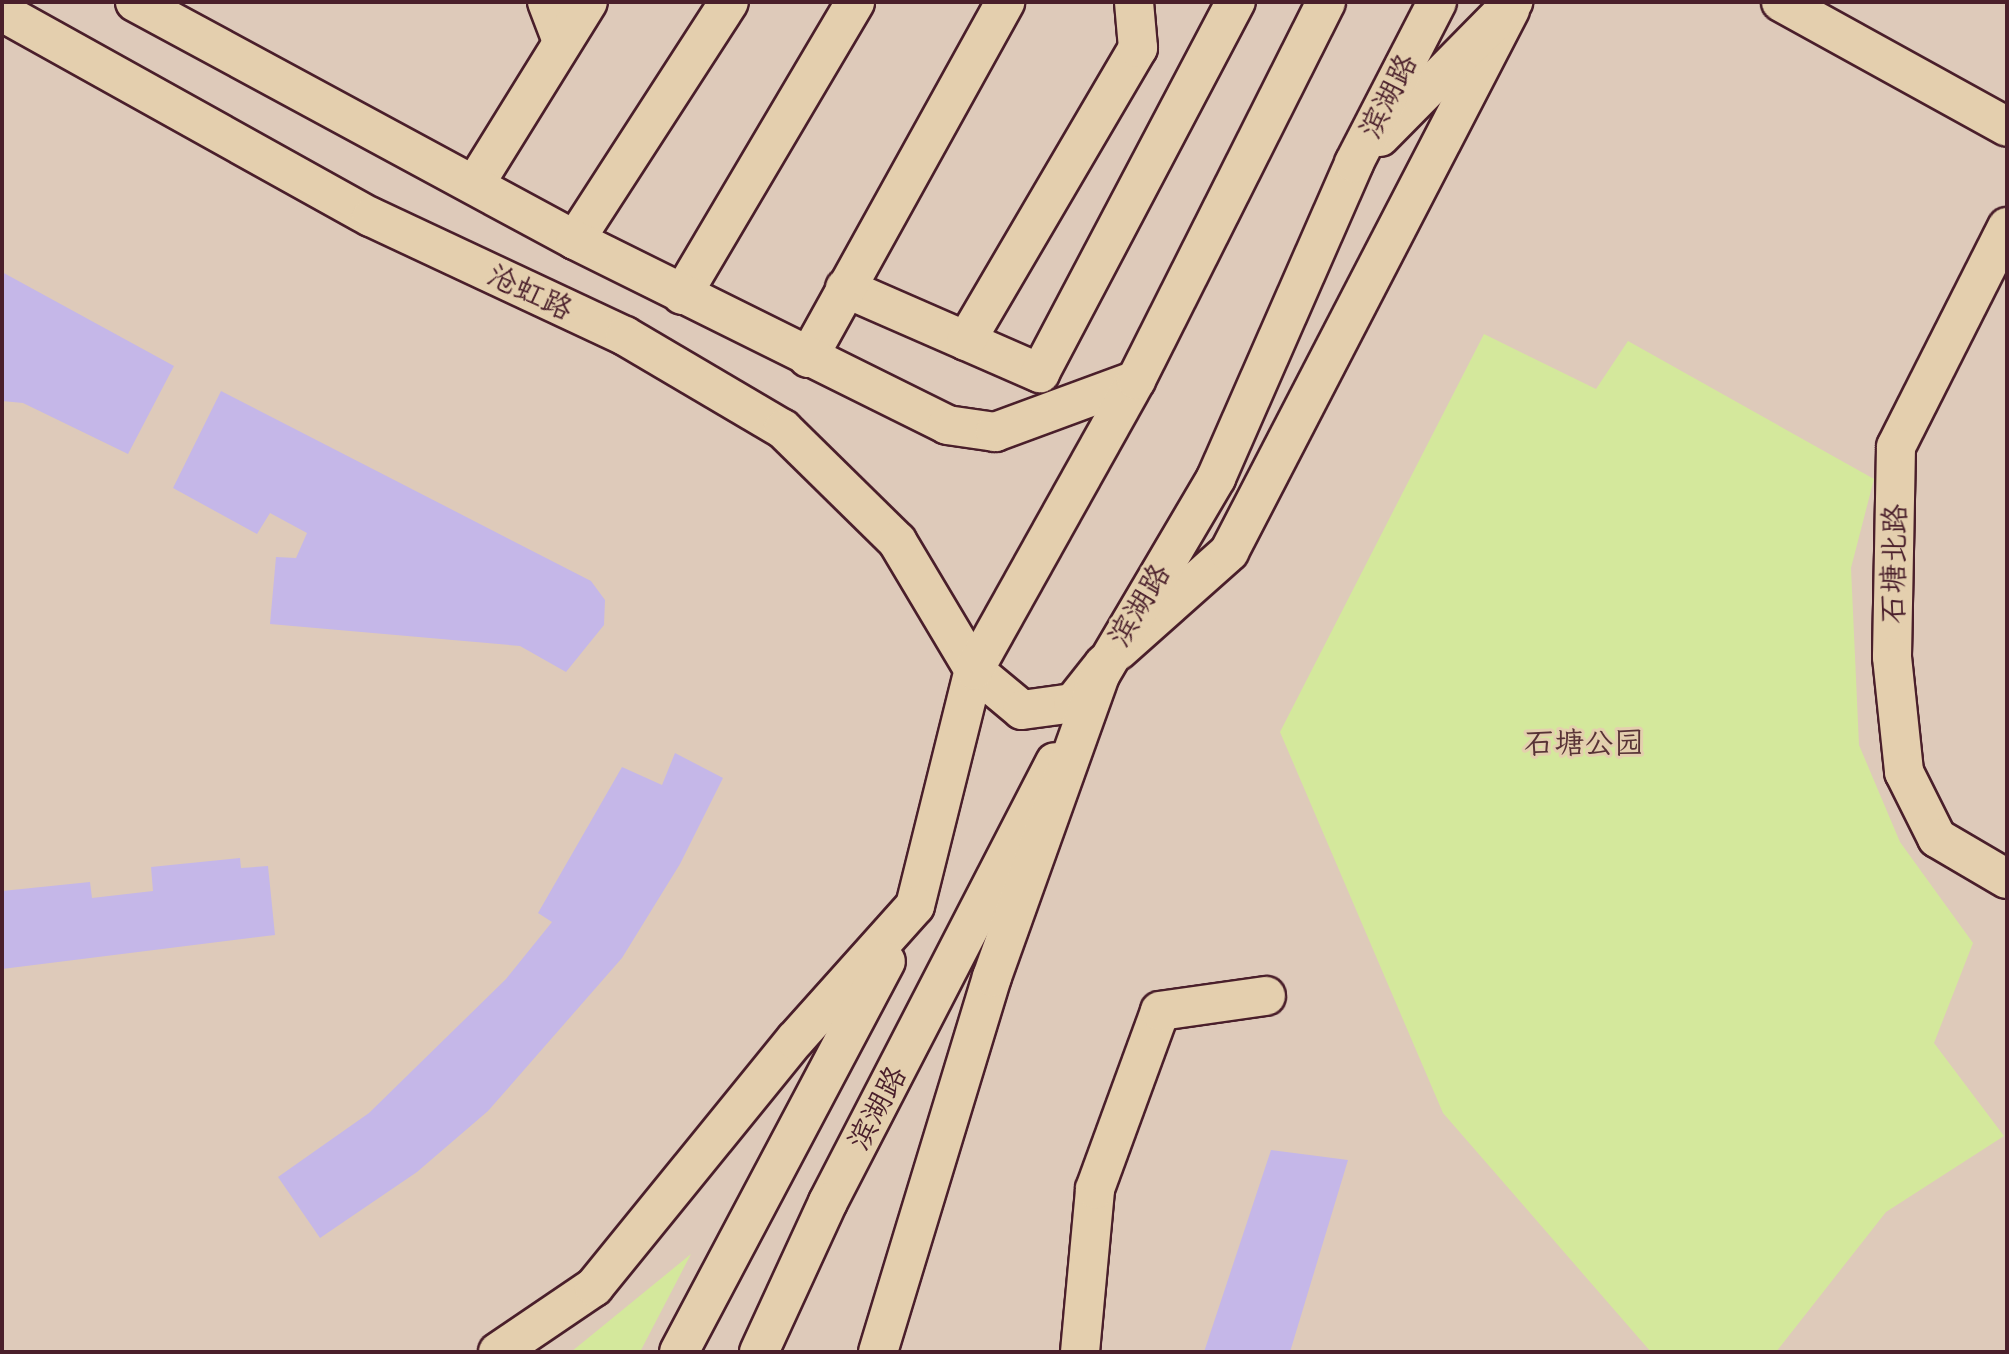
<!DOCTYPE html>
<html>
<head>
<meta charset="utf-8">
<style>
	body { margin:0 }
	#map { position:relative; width:2009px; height:1354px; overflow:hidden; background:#decaba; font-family:Itim,"LXGW WenKai TC",sans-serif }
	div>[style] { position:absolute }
	.green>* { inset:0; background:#d4e89c }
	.building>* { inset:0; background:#c5b7e8 }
	.roads { filter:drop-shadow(2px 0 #4a1f2b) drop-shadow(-2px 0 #4a1f2b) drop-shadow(0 2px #4a1f2b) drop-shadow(0 -2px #4a1f2b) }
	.minor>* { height:38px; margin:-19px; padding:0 19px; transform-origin:19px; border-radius:19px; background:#e4cfae }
	.major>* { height:38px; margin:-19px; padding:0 19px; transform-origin:19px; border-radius:19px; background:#e4cfae }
	.highway>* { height:38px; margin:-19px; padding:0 19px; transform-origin:19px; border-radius:19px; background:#e4cfae }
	span { translate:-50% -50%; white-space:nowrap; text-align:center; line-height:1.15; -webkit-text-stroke:6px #e4cfae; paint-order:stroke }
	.street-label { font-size:30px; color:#4a1f2b }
	.park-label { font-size:30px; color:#583336 }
	.frame { position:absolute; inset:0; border:4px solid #4a1f2b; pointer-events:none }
</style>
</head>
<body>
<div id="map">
	<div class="green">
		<div style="clip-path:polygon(1484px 334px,1596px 389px,1628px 341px,1874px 479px,1851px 568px,1859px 745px,1900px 842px,1973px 943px,1934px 1043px,2004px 1136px,1886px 1212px,1776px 1352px,1651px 1352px,1443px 1113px,1280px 732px)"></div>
		<div style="clip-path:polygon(691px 1254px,640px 1352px,571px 1352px)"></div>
	</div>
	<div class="building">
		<div style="clip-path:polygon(2px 272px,174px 366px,128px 454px,23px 403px,2px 401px)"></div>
		<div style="clip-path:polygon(221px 391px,591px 581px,605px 600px,604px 625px,566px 672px,520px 646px,270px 624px,276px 557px,296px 558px,307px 533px,270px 513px,257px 534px,173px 488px)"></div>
		<div style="clip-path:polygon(675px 753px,723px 778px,680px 864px,622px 958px,488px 1111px,417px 1172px,320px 1238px,278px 1177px,369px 1113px,506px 979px,552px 922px,538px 913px,622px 767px,662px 785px)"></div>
		<div style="clip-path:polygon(240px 858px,241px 868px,268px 866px,275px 935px,2px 969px,2px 891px,90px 882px,92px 898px,153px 891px,151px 867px)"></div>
		<div style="clip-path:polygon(1271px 1150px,1348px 1160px,1290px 1352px,1204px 1352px)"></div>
	</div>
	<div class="roads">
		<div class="minor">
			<div style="left:547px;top:2px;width:40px;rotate:69deg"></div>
			<div style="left:1781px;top:2px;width:258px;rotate:28.9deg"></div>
			<div style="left:475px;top:184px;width:214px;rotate:-58.2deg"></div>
			<div style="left:2007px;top:227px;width:246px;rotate:116.8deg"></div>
			<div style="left:1896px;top:447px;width:210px;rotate:91.1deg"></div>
			<div style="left:1892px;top:657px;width:116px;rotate:84deg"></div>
			<div style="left:1904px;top:772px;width:74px;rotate:63.4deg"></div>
			<div style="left:1937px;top:838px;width:81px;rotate:30.4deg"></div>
			<div style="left:575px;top:240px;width:283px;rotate:-57.1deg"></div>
			<div style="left:845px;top:288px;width:213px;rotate:23.6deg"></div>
			<div style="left:1040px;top:373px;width:420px;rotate:-62.2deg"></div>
			<div style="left:682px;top:295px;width:340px;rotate:-59.4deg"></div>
			<div style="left:966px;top:341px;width:340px;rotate:-59.6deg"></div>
			<div style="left:1138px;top:48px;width:46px;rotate:-95deg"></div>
			<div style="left:808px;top:358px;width:407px;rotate:-61deg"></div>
			<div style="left:1118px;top:651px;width:149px;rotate:-41.7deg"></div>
			<div style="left:1229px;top:552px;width:611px;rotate:-62.6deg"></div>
			<div style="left:1080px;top:1352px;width:164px;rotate:-84.7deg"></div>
			<div style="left:1095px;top:1189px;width:189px;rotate:-69.9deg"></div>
			<div style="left:1160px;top:1011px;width:107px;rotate:-8.1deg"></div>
		</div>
		<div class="major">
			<div style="left:135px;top:2px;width:500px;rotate:28.41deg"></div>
			<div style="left:575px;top:240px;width:415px;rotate:26.4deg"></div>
			<div style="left:947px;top:425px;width:49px;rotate:8.3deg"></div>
			<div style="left:995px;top:432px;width:150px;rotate:-20.2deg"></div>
			<div style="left:2px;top:12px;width:422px;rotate:29.1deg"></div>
			<div style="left:371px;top:217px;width:280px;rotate:25.1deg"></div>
			<div style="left:625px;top:336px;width:183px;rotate:30.5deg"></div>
			<div style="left:783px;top:429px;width:160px;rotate:44.5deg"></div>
			<div style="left:897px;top:541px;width:150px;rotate:59.2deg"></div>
			<div style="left:974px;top:670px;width:62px;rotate:39.8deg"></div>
			<div style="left:1022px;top:710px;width:51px;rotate:-7.8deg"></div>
			<div style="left:1073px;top:703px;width:50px;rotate:-51.5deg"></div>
			<div style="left:1380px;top:137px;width:190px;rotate:-45.4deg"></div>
			<div style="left:1093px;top:687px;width:243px;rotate:-59.5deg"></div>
			<div style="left:1216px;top:478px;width:344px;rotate:-66.3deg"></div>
			<div style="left:1354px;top:163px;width:181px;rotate:-62.7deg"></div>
			<div style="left:915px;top:906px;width:243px;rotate:-76deg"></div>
			<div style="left:974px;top:670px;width:332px;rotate:-60.8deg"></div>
			<div style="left:1136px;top:380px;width:423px;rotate:-63.3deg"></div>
			<div style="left:828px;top:1202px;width:495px;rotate:-62.7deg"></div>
		</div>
		<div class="highway">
			<div style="left:498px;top:1352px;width:116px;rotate:-34.1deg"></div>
			<div style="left:594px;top:1287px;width:318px;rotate:-50.9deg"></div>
			<div style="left:795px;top:1040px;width:180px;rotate:-48.2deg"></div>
			<div style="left:679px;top:1352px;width:442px;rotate:-62.1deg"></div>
			<div style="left:759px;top:1352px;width:165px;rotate:-65.3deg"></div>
			<div style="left:878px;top:1352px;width:392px;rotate:-73.1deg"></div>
			<div style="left:992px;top:977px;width:332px;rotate:-70.3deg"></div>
		</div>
	</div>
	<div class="street-label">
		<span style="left:1388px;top:96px;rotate:-63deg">滨湖路</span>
		<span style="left:530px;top:292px;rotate:25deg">沧虹路</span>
		<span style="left:1894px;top:564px;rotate:-89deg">石塘北路</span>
		<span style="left:1139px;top:605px;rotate:-59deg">滨湖路</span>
		<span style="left:877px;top:1108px;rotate:-62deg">滨湖路</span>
	</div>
	<div class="park-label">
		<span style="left:1584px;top:743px">石塘公园</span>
	</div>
	<div class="frame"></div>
</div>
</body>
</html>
